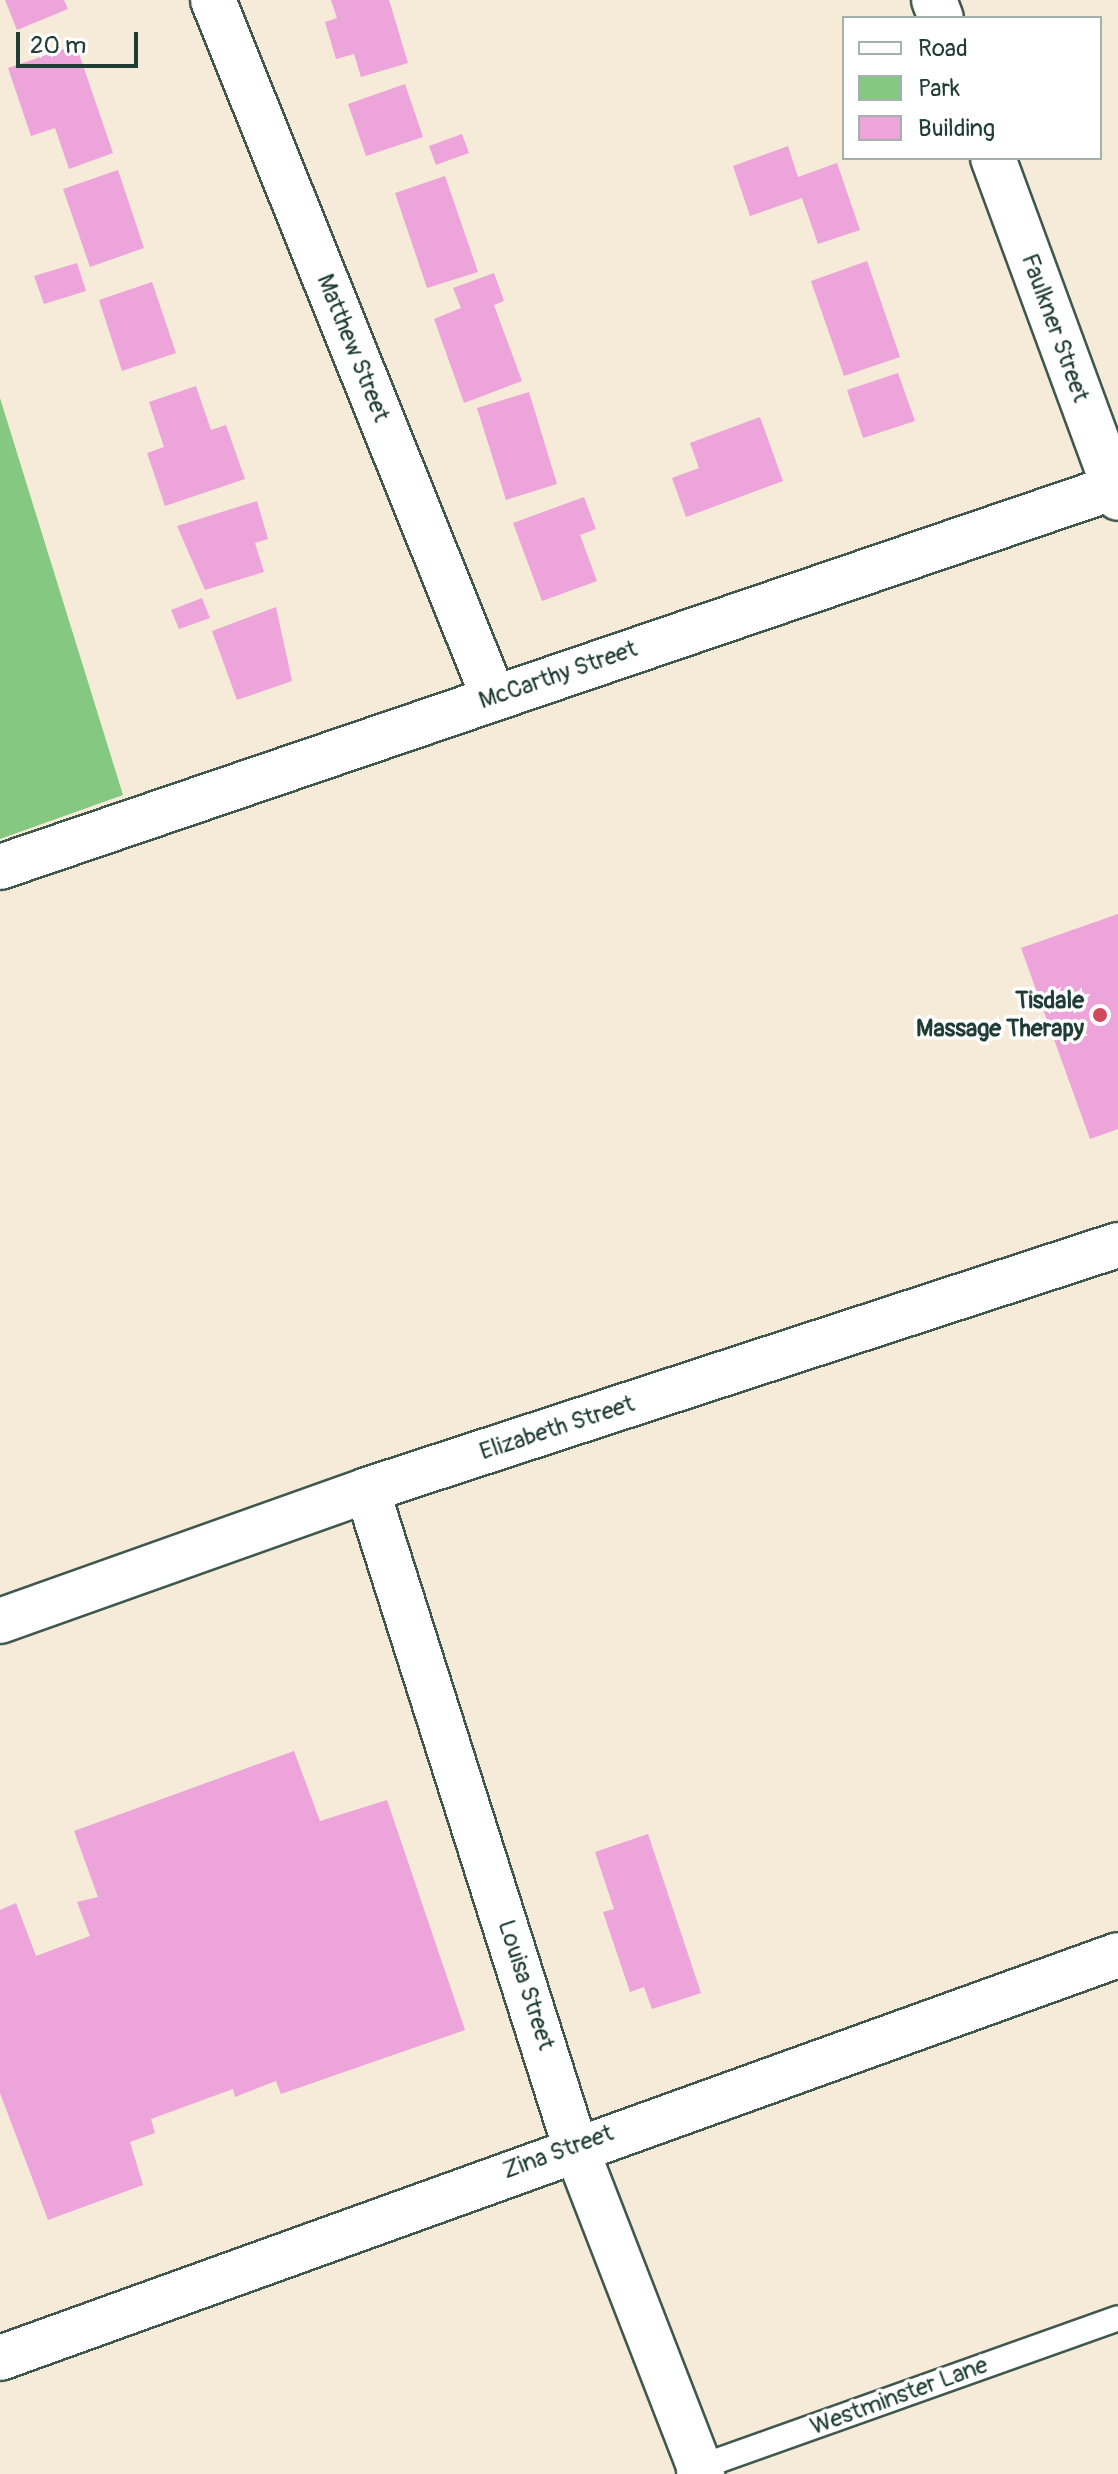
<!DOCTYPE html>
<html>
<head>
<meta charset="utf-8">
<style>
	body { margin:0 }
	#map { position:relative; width:1118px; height:2474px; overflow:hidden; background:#f6ebd8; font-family:Pangolin,sans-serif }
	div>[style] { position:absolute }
	.green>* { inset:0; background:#84c882 }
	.building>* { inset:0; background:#eca4da }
	.roads { filter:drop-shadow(2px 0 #3f574d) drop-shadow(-2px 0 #3f574d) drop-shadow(0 2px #3f574d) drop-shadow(0 -2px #3f574d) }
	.service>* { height:24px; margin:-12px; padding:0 12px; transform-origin:12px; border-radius:12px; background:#fff }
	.minor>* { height:44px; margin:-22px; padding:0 22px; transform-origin:22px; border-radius:22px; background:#fff }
	.dots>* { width:22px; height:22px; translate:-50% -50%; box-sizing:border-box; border:4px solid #fff; border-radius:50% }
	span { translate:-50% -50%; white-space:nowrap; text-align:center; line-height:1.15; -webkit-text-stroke:7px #fff; paint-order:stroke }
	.street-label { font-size:24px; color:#1f3d34 }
	.poi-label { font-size:24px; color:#1f3d34; font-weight:700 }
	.right { translate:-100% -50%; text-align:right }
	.legend { position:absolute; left:842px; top:16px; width:260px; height:144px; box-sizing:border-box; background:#fff; border:2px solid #a5b1ae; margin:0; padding:10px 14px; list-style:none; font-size:24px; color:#1f3d34 }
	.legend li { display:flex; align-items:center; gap:16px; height:40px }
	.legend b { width:40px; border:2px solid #a5b1ae }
	.scale { position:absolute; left:16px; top:32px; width:122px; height:36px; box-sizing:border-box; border:4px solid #1f3d34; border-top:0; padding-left:10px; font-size:24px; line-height:28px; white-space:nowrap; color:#1f3d34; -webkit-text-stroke:6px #fff; paint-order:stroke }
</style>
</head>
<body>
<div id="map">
	<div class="green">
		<div style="clip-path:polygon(0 398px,123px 795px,0 839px)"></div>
	</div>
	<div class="building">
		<div style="clip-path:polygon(5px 0,64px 0,68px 9px,17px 30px)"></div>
		<div style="clip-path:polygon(331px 0,389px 0,408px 63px,361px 77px,354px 54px,336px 59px,325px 22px,337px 18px)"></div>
		<div style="clip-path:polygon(76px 45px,113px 153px,69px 169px,55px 128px,31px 136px,8px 68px)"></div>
		<div style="clip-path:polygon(405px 84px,423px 137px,366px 156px,348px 104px)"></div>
		<div style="clip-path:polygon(462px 134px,469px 153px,436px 165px,429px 146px)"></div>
		<div style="clip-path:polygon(788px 146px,798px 177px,837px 163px,860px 230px,818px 244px,802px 198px,750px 216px,733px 166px)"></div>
		<div style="clip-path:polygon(118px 170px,144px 248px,90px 267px,63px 189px)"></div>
		<div style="clip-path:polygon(445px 176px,478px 272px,427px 288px,395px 193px)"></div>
		<div style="clip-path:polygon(867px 261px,900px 357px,844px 376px,811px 281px)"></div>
		<div style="clip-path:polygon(77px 263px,86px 291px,44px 304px,34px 276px)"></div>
		<div style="clip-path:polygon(494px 273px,504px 301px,494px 305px,522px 381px,464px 403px,434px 319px,461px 308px,453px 288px)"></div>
		<div style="clip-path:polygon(152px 282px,176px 353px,122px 371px,99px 300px)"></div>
		<div style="clip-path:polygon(898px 373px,915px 421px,863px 438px,847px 390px)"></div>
		<div style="clip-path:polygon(196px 386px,211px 430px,226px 425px,245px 479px,165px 506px,147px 453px,164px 447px,149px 402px)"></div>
		<div style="clip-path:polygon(529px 392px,557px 484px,506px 500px,477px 408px)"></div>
		<div style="clip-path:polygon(760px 417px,783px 481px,686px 517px,672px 478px,699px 468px,690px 443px)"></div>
		<div style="clip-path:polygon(584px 497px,596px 529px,580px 535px,597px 581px,542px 601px,513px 523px)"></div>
		<div style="clip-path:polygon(257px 501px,268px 539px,255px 543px,264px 572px,205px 590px,177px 526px)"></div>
		<div style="clip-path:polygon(202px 598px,210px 618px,179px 629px,171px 610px)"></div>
		<div style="clip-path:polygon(276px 607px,292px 681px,237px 700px,212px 631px)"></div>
		<div style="clip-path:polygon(1118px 914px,1118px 1129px,1090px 1139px,1021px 948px)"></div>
		<div style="clip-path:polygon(294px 1751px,320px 1821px,387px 1800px,465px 2030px,281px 2094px,276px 2081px,235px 2097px,233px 2089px,151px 2119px,155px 2133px,130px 2142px,143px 2185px,48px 2220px,0 2093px,0 1910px,16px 1903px,36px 1956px,90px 1936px,77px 1902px,98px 1897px,74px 1831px)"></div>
		<div style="clip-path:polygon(648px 1834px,701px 1993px,652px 2009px,644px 1987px,630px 1992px,603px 1912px,614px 1909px,595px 1852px)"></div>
	</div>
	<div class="roads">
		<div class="service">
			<div style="left:689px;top:2471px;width:455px;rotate:-19.6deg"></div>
		</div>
		<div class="minor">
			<div style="left:213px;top:0;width:750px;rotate:68.09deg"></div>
			<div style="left:934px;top:0;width:19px;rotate:69deg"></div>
			<div style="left:993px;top:158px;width:362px;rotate:69.8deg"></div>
			<div style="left:0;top:867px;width:1181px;rotate:-18.82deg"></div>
			<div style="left:367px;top:1490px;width:688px;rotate:72.41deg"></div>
			<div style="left:575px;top:2146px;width:352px;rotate:68.8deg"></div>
			<div style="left:0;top:1621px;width:390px;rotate:-19.6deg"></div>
			<div style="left:367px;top:1490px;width:790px;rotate:-18.07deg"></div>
			<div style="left:0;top:2358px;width:1188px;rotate:-19.82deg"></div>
		</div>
	</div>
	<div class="dots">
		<div style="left:1100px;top:1015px;background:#d1495b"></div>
	</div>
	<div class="street-label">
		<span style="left:1055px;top:328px;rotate:70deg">Faulkner Street</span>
		<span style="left:353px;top:348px;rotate:68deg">Matthew Street</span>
		<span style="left:558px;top:675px;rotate:-19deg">McCarthy Street</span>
		<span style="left:557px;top:1428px;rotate:-18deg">Elizabeth Street</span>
		<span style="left:526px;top:1985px;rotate:72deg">Louisa Street</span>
		<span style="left:558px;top:2152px;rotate:-20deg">Zina Street</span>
		<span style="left:899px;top:2396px;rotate:-20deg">Westminster Lane</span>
	</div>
	<div class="poi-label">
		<span class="right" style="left:1084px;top:1015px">Tisdale<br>Massage Therapy</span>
	</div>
	<ul class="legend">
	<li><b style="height:10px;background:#fff"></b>Road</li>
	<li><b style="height:22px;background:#84c882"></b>Park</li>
	<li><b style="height:22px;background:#eca4da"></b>Building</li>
	</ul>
	<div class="scale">20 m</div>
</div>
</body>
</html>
